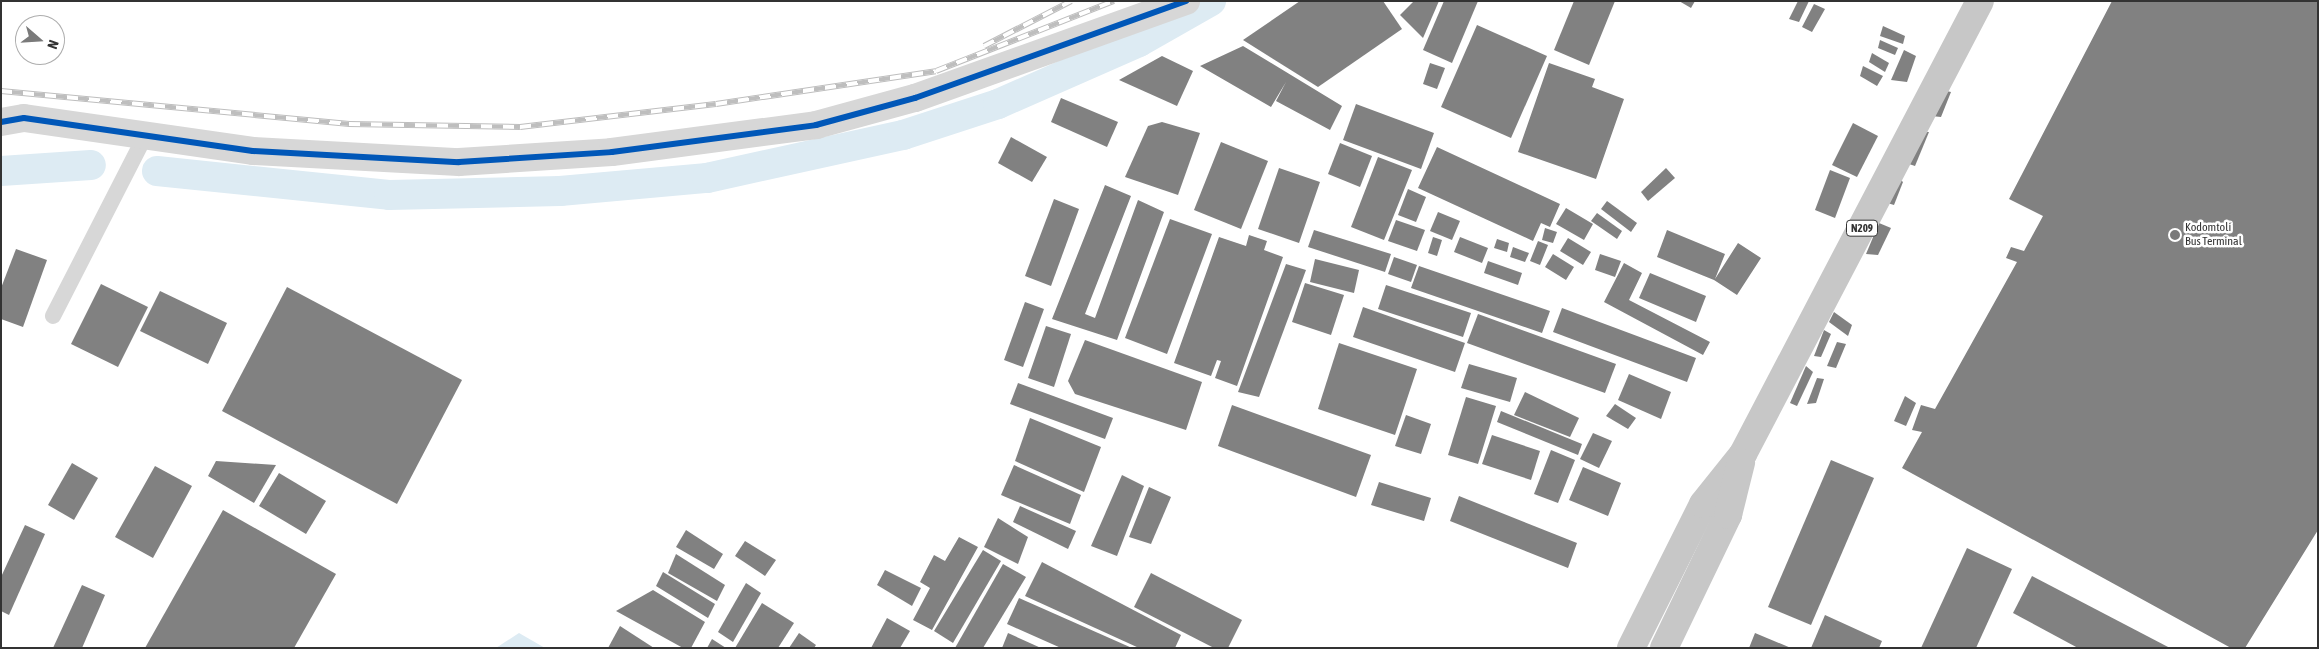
<!DOCTYPE html>
<html>
<head>
<meta charset="utf-8">
<style>
	body { margin:0 }
	#map { position:relative; width:2319px; height:649px; overflow:hidden; background:#fff; font-family:"Asap Condensed",sans-serif }
	div>[style] { position:absolute }
	.water>* { inset:0; background:#ddebf3 }
	.canal>* { height:30px; margin:-15px; padding:0 15px; transform-origin:15px; border-radius:15px; background:#ddebf3 }
	.building>* { inset:0; background:#818181 }
	.service>* { height:16px; margin:-8px; padding:0 8px; transform-origin:8px; border-radius:8px; background:#d7d7d7 }
	.tertiary>* { height:28px; margin:-14px; padding:0 14px; transform-origin:14px; border-radius:14px; background:#d7d7d7 }
	.trunk>* { height:28px; margin:-14px; padding:0 14px; transform-origin:14px; border-radius:14px; background:#c7c7c7 }
	.rail>* { height:5.5px; margin-top:-2.75px; transform-origin:0; background:repeating-linear-gradient(90deg,#fff 0 11px,#bebebe 0 22px); box-sizing:border-box; border-block:1px solid #bebebe }
	.cycleway>* { height:6px; margin:-3px; padding:0 3px; transform-origin:3px; border-radius:3px; background:#0057b8 }
	.dots>* { width:14px; height:14px; translate:-50% -50%; box-sizing:border-box; border:2px solid #fff; border-radius:50% }
	span { translate:-50% -50%; white-space:nowrap; text-align:center; line-height:1.15; -webkit-text-stroke:5px #fff; paint-order:stroke }
	.shield-label span { padding:1px 4px; background:#fff; border:1px solid; border-radius:4px; -webkit-text-stroke-width:0 }
	.shield-label { font-size:11px; color:#333; font-weight:700 }
	.poi-label { font-size:12px; color:#333 }
	.left { translate:0 -50%; text-align:left }
	.frame { position:absolute; inset:0; border:2px solid #333; pointer-events:none }
	.north { position:absolute; left:15px; top:15px; width:50px; height:50px; box-sizing:border-box; background:#fff; border:1px solid #adadad; border-radius:50%; rotate:109deg; font-size:14px; font-weight:700; line-height:20px; text-align:center; color:#333 }
	.north::after { content:''; display:block; margin:auto; width:18px; height:22px; background:#7a7a7a; clip-path:polygon(50% 0,100% 100%,50% 72%,0 100%) }
</style>
</head>
<body>
<div id="map">
	<div class="water">
		<div style="clip-path:polygon(519px 633px,545px 648px,496px 648px)"></div>
	</div>
	<div class="canal">
		<div style="left:1px;top:171px;width:90px;rotate:-3.8deg"></div>
		<div style="left:157px;top:171px;width:233px;rotate:5.9deg"></div>
		<div style="left:389px;top:195px;width:171px;rotate:-1.3deg"></div>
		<div style="left:560px;top:191px;width:148px;rotate:-5.1deg"></div>
		<div style="left:707px;top:178px;width:201px;rotate:-12.4deg"></div>
		<div style="left:903px;top:135px;width:100px;rotate:-18.1deg"></div>
		<div style="left:998px;top:104px;width:154px;rotate:-23.7deg"></div>
		<div style="left:1139px;top:42px;width:83px;rotate:-29.7deg"></div>
	</div>
	<div class="building">
		<div style="clip-path:polygon(1300px 1px,1383px 1px,1402px 29px,1318px 87px,1243px 40px)"></div>
		<div style="clip-path:polygon(1414px 1px,1439px 1px,1423px 38px,1400px 15px)"></div>
		<div style="clip-path:polygon(1444px 1px,1478px 1px,1452px 63px,1423px 50px)"></div>
		<div style="clip-path:polygon(1574px 1px,1615px 1px,1589px 65px,1554px 50px)"></div>
		<div style="clip-path:polygon(1679px 1px,1695px 1px,1691px 8px)"></div>
		<div style="clip-path:polygon(1798px 1px,1809px 1px,1799px 22px,1789px 19px)"></div>
		<div style="clip-path:polygon(2112px 1px,2318px 1px,2318px 530px,2245px 648px,2231px 648px,1902px 468px,1922px 432px,1912px 430px,1921px 405px,1935px 409px,2017px 262px,2006px 258px,2011px 247px,2024px 251px,2043px 216px,2009px 199px)"></div>
		<div style="clip-path:polygon(1814px 4px,1825px 9px,1812px 32px,1802px 27px)"></div>
		<div style="clip-path:polygon(1477px 25px,1547px 56px,1511px 138px,1441px 107px)"></div>
		<div style="clip-path:polygon(1883px 26px,1905px 36px,1903px 44px,1880px 36px)"></div>
		<div style="clip-path:polygon(1880px 40px,1898px 48px,1895px 55px,1878px 48px)"></div>
		<div style="clip-path:polygon(1243px 46px,1342px 106px,1330px 130px,1276px 101px,1286px 82px,1271px 107px,1200px 66px)"></div>
		<div style="clip-path:polygon(1904px 50px,1916px 56px,1907px 82px,1891px 80px)"></div>
		<div style="clip-path:polygon(1872px 53px,1889px 63px,1885px 72px,1869px 62px)"></div>
		<div style="clip-path:polygon(1162px 56px,1193px 71px,1177px 106px,1119px 80px)"></div>
		<div style="clip-path:polygon(1430px 63px,1445px 68px,1437px 89px,1423px 84px)"></div>
		<div style="clip-path:polygon(1549px 63px,1595px 79px,1592px 87px,1624px 99px,1596px 179px,1518px 152px)"></div>
		<div style="clip-path:polygon(1863px 66px,1883px 76px,1877px 86px,1860px 76px)"></div>
		<div style="clip-path:polygon(1942px 90px,1951px 92px,1941px 117px,1931px 116px)"></div>
		<div style="clip-path:polygon(1061px 98px,1118px 122px,1107px 147px,1051px 122px)"></div>
		<div style="clip-path:polygon(1356px 104px,1434px 133px,1421px 169px,1343px 140px)"></div>
		<div style="clip-path:polygon(1162px 122px,1200px 133px,1178px 195px,1125px 177px,1148px 126px)"></div>
		<div style="clip-path:polygon(1853px 123px,1878px 136px,1857px 177px,1832px 165px)"></div>
		<div style="clip-path:polygon(1918px 132px,1929px 132px,1915px 166px,1906px 163px)"></div>
		<div style="clip-path:polygon(1011px 137px,1047px 157px,1032px 182px,998px 163px)"></div>
		<div style="clip-path:polygon(1221px 142px,1268px 161px,1241px 229px,1194px 210px)"></div>
		<div style="clip-path:polygon(1340px 143px,1372px 156px,1360px 187px,1328px 174px)"></div>
		<div style="clip-path:polygon(1437px 147px,1560px 204px,1550px 227px,1541px 223px,1533px 241px,1418px 188px)"></div>
		<div style="clip-path:polygon(1378px 157px,1412px 170px,1384px 240px,1351px 227px)"></div>
		<div style="clip-path:polygon(1279px 168px,1320px 182px,1299px 243px,1258px 229px)"></div>
		<div style="clip-path:polygon(1666px 168px,1675px 178px,1648px 201px,1641px 192px)"></div>
		<div style="clip-path:polygon(1830px 170px,1850px 178px,1835px 218px,1815px 210px)"></div>
		<div style="clip-path:polygon(1896px 176px,1903px 182px,1894px 205px,1884px 202px)"></div>
		<div style="clip-path:polygon(1105px 185px,1131px 196px,1085px 314px,1095px 318px,1138px 200px,1164px 212px,1117px 340px,1052px 319px)"></div>
		<div style="clip-path:polygon(1408px 189px,1426px 197px,1416px 222px,1398px 215px)"></div>
		<div style="clip-path:polygon(1054px 199px,1079px 209px,1051px 286px,1025px 276px)"></div>
		<div style="clip-path:polygon(1607px 201px,1637px 223px,1631px 232px,1601px 209px)"></div>
		<div style="clip-path:polygon(1566px 208px,1593px 224px,1584px 240px,1556px 224px)"></div>
		<div style="clip-path:polygon(1438px 212px,1460px 221px,1452px 240px,1430px 231px)"></div>
		<div style="clip-path:polygon(1597px 213px,1622px 231px,1617px 239px,1591px 221px)"></div>
		<div style="clip-path:polygon(1170px 219px,1212px 234px,1167px 354px,1125px 338px)"></div>
		<div style="clip-path:polygon(1396px 220px,1425px 230px,1417px 251px,1388px 241px)"></div>
		<div style="clip-path:polygon(1879px 223px,1891px 228px,1878px 255px,1866px 254px)"></div>
		<div style="clip-path:polygon(1545px 228px,1557px 232px,1553px 243px,1542px 240px)"></div>
		<div style="clip-path:polygon(1314px 230px,1391px 254px,1385px 272px,1308px 247px)"></div>
		<div style="clip-path:polygon(1667px 230px,1725px 254px,1715px 279px,1738px 243px,1761px 258px,1737px 295px,1714px 280px,1657px 257px)"></div>
		<div style="clip-path:polygon(1249px 235px,1267px 241px,1264px 250px,1283px 257px,1237px 386px,1215px 378px,1221px 361px,1217px 360px,1211px 376px,1174px 363px,1219px 237px,1246px 246px)"></div>
		<div style="clip-path:polygon(1433px 237px,1442px 240px,1437px 256px,1428px 253px)"></div>
		<div style="clip-path:polygon(1460px 237px,1488px 248px,1482px 263px,1454px 252px)"></div>
		<div style="clip-path:polygon(1568px 238px,1591px 252px,1583px 265px,1560px 251px)"></div>
		<div style="clip-path:polygon(1497px 239px,1509px 243px,1507px 252px,1494px 248px)"></div>
		<div style="clip-path:polygon(1538px 241px,1548px 245px,1540px 265px,1530px 261px)"></div>
		<div style="clip-path:polygon(1513px 247px,1529px 253px,1525px 262px,1510px 257px)"></div>
		<div style="clip-path:polygon(16px 249px,47px 260px,23px 327px,1px 319px,1px 288px)"></div>
		<div style="clip-path:polygon(1553px 254px,1574px 267px,1566px 280px,1545px 267px)"></div>
		<div style="clip-path:polygon(1600px 254px,1621px 261px,1615px 277px,1595px 270px)"></div>
		<div style="clip-path:polygon(1394px 257px,1417px 265px,1411px 282px,1388px 274px)"></div>
		<div style="clip-path:polygon(1315px 259px,1359px 270px,1354px 293px,1310px 282px)"></div>
		<div style="clip-path:polygon(1488px 261px,1522px 273px,1518px 285px,1484px 273px)"></div>
		<div style="clip-path:polygon(1624px 263px,1642px 273px,1629px 300px,1710px 342px,1703px 355px,1604px 302px)"></div>
		<div style="clip-path:polygon(1286px 264px,1306px 270px,1259px 397px,1238px 392px)"></div>
		<div style="clip-path:polygon(1419px 266px,1550px 311px,1542px 333px,1411px 288px)"></div>
		<div style="clip-path:polygon(1650px 273px,1706px 296px,1696px 322px,1639px 298px)"></div>
		<div style="clip-path:polygon(1305px 283px,1344px 295px,1331px 335px,1292px 322px)"></div>
		<div style="clip-path:polygon(101px 284px,148px 307px,118px 367px,71px 344px)"></div>
		<div style="clip-path:polygon(1386px 285px,1471px 313px,1463px 337px,1378px 309px)"></div>
		<div style="clip-path:polygon(287px 287px,462px 380px,397px 504px,222px 411px)"></div>
		<div style="clip-path:polygon(160px 291px,227px 323px,208px 364px,140px 331px)"></div>
		<div style="clip-path:polygon(1025px 302px,1044px 309px,1023px 367px,1004px 360px)"></div>
		<div style="clip-path:polygon(1363px 307px,1465px 343px,1455px 372px,1353px 337px)"></div>
		<div style="clip-path:polygon(1562px 308px,1696px 358px,1687px 382px,1553px 332px)"></div>
		<div style="clip-path:polygon(1834px 312px,1852px 325px,1848px 336px,1829px 322px)"></div>
		<div style="clip-path:polygon(1478px 314px,1616px 364px,1605px 393px,1467px 343px)"></div>
		<div style="clip-path:polygon(1046px 326px,1071px 334px,1054px 387px,1028px 378px)"></div>
		<div style="clip-path:polygon(1824px 330px,1831px 334px,1821px 357px,1814px 356px)"></div>
		<div style="clip-path:polygon(1085px 340px,1202px 382px,1186px 430px,1075px 394px,1068px 381px)"></div>
		<div style="clip-path:polygon(1837px 342px,1846px 344px,1836px 368px,1827px 366px)"></div>
		<div style="clip-path:polygon(1339px 343px,1417px 369px,1395px 435px,1318px 409px)"></div>
		<div style="clip-path:polygon(1469px 364px,1517px 378px,1510px 402px,1461px 388px)"></div>
		<div style="clip-path:polygon(1806px 366px,1813px 372px,1797px 406px,1790px 403px)"></div>
		<div style="clip-path:polygon(1629px 374px,1671px 392px,1661px 419px,1618px 400px)"></div>
		<div style="clip-path:polygon(1817px 378px,1824px 379px,1816px 403px,1807px 404px)"></div>
		<div style="clip-path:polygon(1018px 383px,1113px 418px,1105px 439px,1010px 404px)"></div>
		<div style="clip-path:polygon(1525px 392px,1579px 418px,1570px 437px,1514px 415px)"></div>
		<div style="clip-path:polygon(1905px 396px,1916px 403px,1906px 426px,1894px 421px)"></div>
		<div style="clip-path:polygon(1466px 397px,1496px 406px,1478px 464px,1448px 455px)"></div>
		<div style="clip-path:polygon(1615px 404px,1636px 418px,1628px 429px,1606px 416px)"></div>
		<div style="clip-path:polygon(1232px 405px,1371px 455px,1356px 497px,1218px 446px)"></div>
		<div style="clip-path:polygon(1501px 411px,1582px 444px,1578px 455px,1497px 422px)"></div>
		<div style="clip-path:polygon(1406px 415px,1431px 424px,1421px 454px,1395px 446px)"></div>
		<div style="clip-path:polygon(1030px 418px,1101px 447px,1084px 492px,1015px 461px)"></div>
		<div style="clip-path:polygon(1593px 433px,1612px 441px,1599px 468px,1580px 459px)"></div>
		<div style="clip-path:polygon(1492px 435px,1540px 451px,1531px 480px,1482px 464px)"></div>
		<div style="clip-path:polygon(1551px 450px,1575px 460px,1558px 503px,1534px 494px)"></div>
		<div style="clip-path:polygon(1831px 460px,1874px 478px,1811px 625px,1768px 607px)"></div>
		<div style="clip-path:polygon(216px 461px,276px 465px,254px 503px,208px 476px)"></div>
		<div style="clip-path:polygon(72px 463px,98px 478px,74px 520px,48px 505px)"></div>
		<div style="clip-path:polygon(1014px 465px,1081px 495px,1070px 524px,1001px 495px)"></div>
		<div style="clip-path:polygon(155px 466px,192px 486px,153px 558px,115px 537px)"></div>
		<div style="clip-path:polygon(1583px 467px,1621px 483px,1608px 516px,1569px 500px)"></div>
		<div style="clip-path:polygon(279px 473px,326px 501px,306px 534px,259px 506px)"></div>
		<div style="clip-path:polygon(1122px 475px,1144px 486px,1117px 556px,1091px 546px)"></div>
		<div style="clip-path:polygon(1379px 482px,1431px 498px,1424px 521px,1371px 505px)"></div>
		<div style="clip-path:polygon(1149px 487px,1171px 497px,1151px 544px,1129px 537px)"></div>
		<div style="clip-path:polygon(1459px 496px,1577px 543px,1568px 568px,1450px 521px)"></div>
		<div style="clip-path:polygon(1020px 506px,1076px 531px,1068px 549px,1013px 522px)"></div>
		<div style="clip-path:polygon(223px 510px,336px 574px,294px 648px,145px 648px)"></div>
		<div style="clip-path:polygon(998px 518px,1028px 537px,1018px 564px,984px 547px)"></div>
		<div style="clip-path:polygon(25px 525px,45px 534px,9px 615px,1px 611px,1px 577px)"></div>
		<div style="clip-path:polygon(686px 530px,723px 554px,714px 569px,676px 547px)"></div>
		<div style="clip-path:polygon(959px 537px,978px 547px,932px 630px,913px 620px,930px 588px,920px 582px,934px 555px,945px 561px)"></div>
		<div style="clip-path:polygon(745px 541px,776px 560px,765px 576px,735px 556px)"></div>
		<div style="clip-path:polygon(1967px 548px,2012px 569px,1976px 648px,1921px 648px)"></div>
		<div style="clip-path:polygon(983px 550px,1001px 561px,953px 643px,934px 631px)"></div>
		<div style="clip-path:polygon(676px 554px,725px 585px,717px 601px,668px 573px)"></div>
		<div style="clip-path:polygon(1042px 562px,1181px 635px,1175px 648px,1139px 648px,1025px 596px)"></div>
		<div style="clip-path:polygon(1003px 564px,1026px 577px,983px 648px,955px 648px)"></div>
		<div style="clip-path:polygon(885px 570px,921px 588px,912px 606px,877px 585px)"></div>
		<div style="clip-path:polygon(663px 572px,715px 604px,708px 618px,656px 586px)"></div>
		<div style="clip-path:polygon(1151px 573px,1242px 620px,1228px 648px,1214px 648px,1134px 607px)"></div>
		<div style="clip-path:polygon(2032px 576px,2170px 648px,2078px 648px,2013px 613px)"></div>
		<div style="clip-path:polygon(746px 583px,761px 593px,733px 642px,718px 632px)"></div>
		<div style="clip-path:polygon(82px 585px,105px 595px,82px 648px,53px 648px)"></div>
		<div style="clip-path:polygon(653px 590px,705px 622px,691px 648px,683px 648px,616px 611px)"></div>
		<div style="clip-path:polygon(1019px 598px,1132px 648px,1061px 648px,1007px 624px)"></div>
		<div style="clip-path:polygon(762px 603px,794px 623px,778px 648px,735px 648px)"></div>
		<div style="clip-path:polygon(1825px 615px,1882px 641px,1879px 648px,1811px 648px)"></div>
		<div style="clip-path:polygon(887px 618px,910px 631px,900px 648px,871px 648px)"></div>
		<div style="clip-path:polygon(620px 626px,654px 648px,608px 648px)"></div>
		<div style="clip-path:polygon(799px 633px,816px 645px,814px 648px,789px 648px)"></div>
		<div style="clip-path:polygon(1008px 633px,1041px 648px,1002px 648px)"></div>
		<div style="clip-path:polygon(1755px 633px,1791px 648px,1749px 648px)"></div>
		<div style="clip-path:polygon(712px 639px,726px 648px,707px 648px)"></div>
	</div>
	<div class="service">
		<div style="left:53px;top:316px;width:202px;rotate:-62.9deg"></div>
	</div>
	<div class="tertiary">
		<div style="left:1px;top:122px;width:23px;rotate:-10deg"></div>
		<div style="left:24px;top:118px;width:231px;rotate:8.2deg"></div>
		<div style="left:253px;top:151px;width:206px;rotate:3.1deg"></div>
		<div style="left:459px;top:162px;width:153px;rotate:-3.7deg"></div>
		<div style="left:612px;top:152px;width:206px;rotate:-7.5deg"></div>
		<div style="left:816px;top:125px;width:103px;rotate:-15.3deg"></div>
		<div style="left:915px;top:98px;width:288px;rotate:-19.7deg"></div>
	</div>
	<div class="trunk">
		<div style="left:1631px;top:648px;width:161px;rotate:-63.4deg"></div>
		<div style="left:1703px;top:504px;width:64px;rotate:-51.3deg"></div>
		<div style="left:1743px;top:454px;width:511px;rotate:-62.38deg"></div>
		<div style="left:1664px;top:648px;width:148px;rotate:-64.3deg"></div>
		<div style="left:1728px;top:515px;width:54px;rotate:-76deg"></div>
	</div>
	<div class="rail">
		<div style="left:984px;top:46px;width:98px;rotate:-27.3deg"></div>
		<div style="left:1px;top:91px;width:350px;rotate:5.4deg"></div>
		<div style="left:349px;top:124px;width:171px;rotate:1deg"></div>
		<div style="left:520px;top:127px;width:197px;rotate:-6.7deg"></div>
		<div style="left:716px;top:104px;width:222px;rotate:-8.5deg"></div>
		<div style="left:936px;top:71px;width:191px;rotate:-21.5deg"></div>
	</div>
	<div class="cycleway">
		<div style="left:1px;top:122px;width:23px;rotate:-10deg"></div>
		<div style="left:24px;top:118px;width:231px;rotate:8.2deg"></div>
		<div style="left:253px;top:151px;width:206px;rotate:3.1deg"></div>
		<div style="left:459px;top:162px;width:153px;rotate:-3.7deg"></div>
		<div style="left:612px;top:152px;width:206px;rotate:-7.5deg"></div>
		<div style="left:816px;top:125px;width:103px;rotate:-15.3deg"></div>
		<div style="left:915px;top:98px;width:288px;rotate:-19.7deg"></div>
	</div>
	<div class="dots">
		<div style="left:2175px;top:235px;background:#7a7a7a"></div>
	</div>
	<div class="shield-label">
		<span style="left:1862px;top:228px">N209</span>
	</div>
	<div class="poi-label">
		<span class="left" style="left:2185px;top:235px">Kodomtoli<br>Bus Terminal</span>
	</div>
	<div class="frame"></div>
	<div class="north">N</div>
</div>
</body>
</html>
